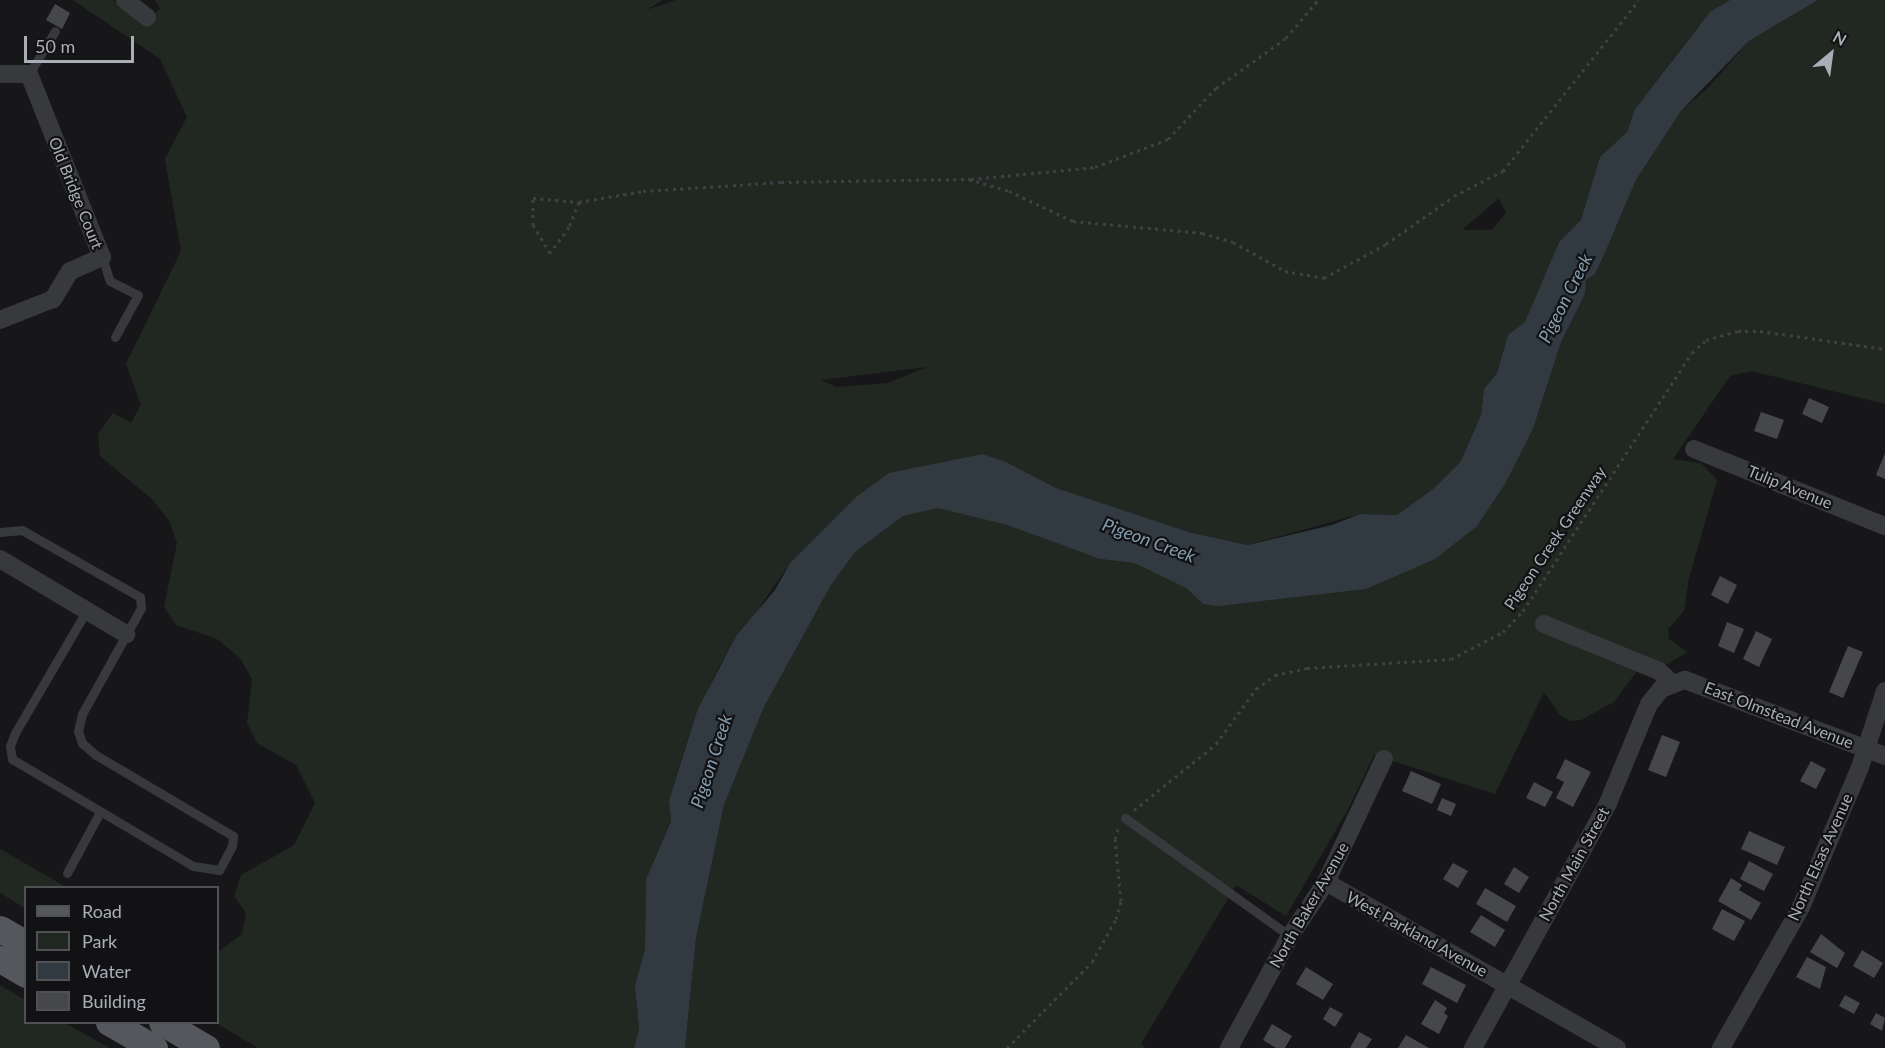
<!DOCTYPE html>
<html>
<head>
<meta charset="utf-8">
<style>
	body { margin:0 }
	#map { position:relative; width:1885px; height:1048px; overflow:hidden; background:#171719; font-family:Lato,sans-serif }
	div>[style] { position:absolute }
	.green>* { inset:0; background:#212822 }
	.water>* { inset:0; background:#313a40 }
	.building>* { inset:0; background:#46474b }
	.path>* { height:3px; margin-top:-1.5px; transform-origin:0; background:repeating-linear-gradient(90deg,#3e4044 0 3px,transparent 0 7.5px) }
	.service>* { height:9px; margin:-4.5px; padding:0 4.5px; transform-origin:4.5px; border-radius:4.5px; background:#38393d }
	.minor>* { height:18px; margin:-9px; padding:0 9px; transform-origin:9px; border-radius:9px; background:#38393d }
	.primary>* { height:27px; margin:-13.5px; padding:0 13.5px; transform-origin:13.5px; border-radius:13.5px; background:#54575c }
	span { translate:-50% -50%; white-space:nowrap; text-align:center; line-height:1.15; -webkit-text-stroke:4.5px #121214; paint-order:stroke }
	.street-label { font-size:16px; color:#aaafb7 }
	.water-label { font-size:18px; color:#849eaf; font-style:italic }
	.legend { position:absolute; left:24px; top:886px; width:195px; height:138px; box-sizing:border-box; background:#121214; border:2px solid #4f5155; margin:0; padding:8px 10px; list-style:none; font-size:18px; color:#aaafb7 }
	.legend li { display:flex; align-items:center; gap:12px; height:30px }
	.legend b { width:30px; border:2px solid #4f5155 }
	.north { position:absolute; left:1801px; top:24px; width:60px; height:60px; -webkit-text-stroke:4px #121214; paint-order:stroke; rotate:29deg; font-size:16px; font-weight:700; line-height:24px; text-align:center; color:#aaafb7 }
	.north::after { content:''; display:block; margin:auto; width:21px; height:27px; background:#aaafb7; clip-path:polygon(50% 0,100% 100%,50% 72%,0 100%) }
	.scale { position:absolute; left:24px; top:36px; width:110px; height:27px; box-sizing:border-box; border:3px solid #aaafb7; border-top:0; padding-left:8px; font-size:18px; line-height:21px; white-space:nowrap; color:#aaafb7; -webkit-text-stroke:4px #121214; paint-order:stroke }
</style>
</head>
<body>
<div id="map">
	<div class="green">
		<div style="clip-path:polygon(evenodd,73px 0,113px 0,143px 22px,160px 9px,155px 0,663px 0,646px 10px,676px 0,1730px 0,1697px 28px,1635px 109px,1627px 132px,1600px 157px,1581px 221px,1559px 242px,1525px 323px,1508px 335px,1497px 373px,1484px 389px,1481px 415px,1461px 461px,1433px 489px,1397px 515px,1360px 514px,1248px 545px,1192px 533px,1056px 488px,1004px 461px,982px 454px,920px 467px,790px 563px,720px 665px,698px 708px,680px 763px,669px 800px,671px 820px,646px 879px,645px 949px,635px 985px,639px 1029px,634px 1048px,258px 1048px,216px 1023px,218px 952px,242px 934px,246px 913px,234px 896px,241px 875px,294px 845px,315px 803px,296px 765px,257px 743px,247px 723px,252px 679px,240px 658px,217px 639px,176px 625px,164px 607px,177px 543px,170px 522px,153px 500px,100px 456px,98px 434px,113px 413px,131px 423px,141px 405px,126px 364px,181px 251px,165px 159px,187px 117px,160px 59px,73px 0,1499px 198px,1506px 213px,1492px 230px,1462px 230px,1499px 198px,73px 0,927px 367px,888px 383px,836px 387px,821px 380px,927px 367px)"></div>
		<div style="clip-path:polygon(1818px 0,1885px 0,1885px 404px,1752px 371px,1730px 376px,1673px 459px,1701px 463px,1717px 480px,1689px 578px,1684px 611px,1668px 629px,1669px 639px,1687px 652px,1668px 664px,1640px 667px,1614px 702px,1581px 720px,1570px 721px,1561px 716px,1544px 692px,1495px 794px,1374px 755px,1347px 811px,1286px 916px,1236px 885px,1141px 1044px,1146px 1048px,685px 1048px,696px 938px,724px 805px,764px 707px,831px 585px,855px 552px,903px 516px,938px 507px,1007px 525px,1100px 559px,1134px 563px,1186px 588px,1203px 604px,1435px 559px,1505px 484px,1533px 429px,1561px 342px,1585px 294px,1586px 280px,1595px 274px,1604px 255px,1636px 180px,1681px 111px,1709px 87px,1749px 41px)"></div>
		<div style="clip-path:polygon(0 849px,66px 887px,26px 888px,25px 908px,0 893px)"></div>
		<div style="clip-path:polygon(0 985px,25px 1000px,26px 1022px,65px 1023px,110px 1048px,0 1048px)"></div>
	</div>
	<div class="water">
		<div style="clip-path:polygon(1730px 0,1818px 0,1749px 41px,1681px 111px,1636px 180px,1604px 255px,1595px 274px,1586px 280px,1585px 294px,1561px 342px,1533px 429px,1505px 484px,1477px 526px,1435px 559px,1366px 589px,1218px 606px,1203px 604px,1186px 588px,1134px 563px,1100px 559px,1007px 525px,938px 508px,903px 516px,855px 552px,831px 585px,764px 707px,724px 805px,696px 938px,685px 1048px,634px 1048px,639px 1029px,635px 985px,645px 949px,646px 879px,671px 821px,669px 800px,698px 708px,737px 635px,775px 590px,790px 563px,856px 497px,889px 473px,982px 454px,1004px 461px,1056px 488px,1192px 533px,1248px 545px,1332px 525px,1360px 514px,1397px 515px,1433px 489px,1461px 461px,1481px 415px,1484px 389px,1497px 373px,1508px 335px,1525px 322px,1559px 242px,1581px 220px,1600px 157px,1627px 132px,1635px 109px,1710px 12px)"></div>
	</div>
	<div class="building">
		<div style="clip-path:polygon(55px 4px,70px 13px,62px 29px,46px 20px)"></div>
		<div style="clip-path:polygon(1809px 398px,1829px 407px,1822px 423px,1802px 414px)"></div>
		<div style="clip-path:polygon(1761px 412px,1784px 420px,1777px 439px,1754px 431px)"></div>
		<div style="clip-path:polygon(1885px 453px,1885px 479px,1876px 475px)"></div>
		<div style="clip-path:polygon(1720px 576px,1737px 585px,1728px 604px,1711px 595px)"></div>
		<div style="clip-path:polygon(1727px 622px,1744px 629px,1734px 653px,1718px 646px)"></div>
		<div style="clip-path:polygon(1756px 631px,1772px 639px,1759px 667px,1743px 659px)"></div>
		<div style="clip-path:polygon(1848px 646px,1863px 652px,1843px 698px,1829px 692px)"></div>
		<div style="clip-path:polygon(1662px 735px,1680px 742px,1666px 777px,1648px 770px)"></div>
		<div style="clip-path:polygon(1565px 759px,1591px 772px,1573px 807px,1556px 798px,1564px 782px,1556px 778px)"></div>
		<div style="clip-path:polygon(1811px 761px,1826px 769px,1816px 789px,1800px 781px)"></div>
		<div style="clip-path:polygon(1411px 771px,1441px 784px,1432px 804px,1402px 791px)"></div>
		<div style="clip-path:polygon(1534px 782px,1553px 792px,1545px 807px,1526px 798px)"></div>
		<div style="clip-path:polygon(1442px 798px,1456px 804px,1451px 816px,1437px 810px)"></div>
		<div style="clip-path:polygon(1749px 831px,1785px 847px,1777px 865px,1741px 849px)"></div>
		<div style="clip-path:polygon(1749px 861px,1773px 874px,1764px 891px,1740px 879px)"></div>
		<div style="clip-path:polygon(1453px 863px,1468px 871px,1458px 888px,1443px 879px)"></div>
		<div style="clip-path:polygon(1514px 867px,1529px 877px,1519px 893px,1504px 884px)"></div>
		<div style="clip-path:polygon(1731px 878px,1742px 885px,1739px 890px,1761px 903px,1751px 920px,1718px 901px)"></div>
		<div style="clip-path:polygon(1485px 888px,1516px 906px,1507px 922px,1476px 904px)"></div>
		<div style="clip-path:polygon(1722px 909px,1745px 921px,1734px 941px,1712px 929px)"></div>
		<div style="clip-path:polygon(1481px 915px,1505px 930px,1495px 947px,1470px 932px)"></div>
		<div style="clip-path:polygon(1821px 934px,1845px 953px,1837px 968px,1810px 952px)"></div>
		<div style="clip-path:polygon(1862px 950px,1883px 963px,1874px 978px,1853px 966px)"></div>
		<div style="clip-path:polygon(1807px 957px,1826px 967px,1820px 989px,1796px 977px)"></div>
		<div style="clip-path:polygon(1306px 967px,1333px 984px,1323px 1000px,1296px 984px)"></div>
		<div style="clip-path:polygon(1431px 967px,1466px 985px,1457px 1003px,1422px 984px)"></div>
		<div style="clip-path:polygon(1845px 995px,1860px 1003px,1854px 1014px,1839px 1006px)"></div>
		<div style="clip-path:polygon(1435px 1000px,1447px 1008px,1444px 1013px,1448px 1016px,1439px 1034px,1421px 1024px)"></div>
		<div style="clip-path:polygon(1330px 1007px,1343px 1014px,1335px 1027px,1323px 1019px)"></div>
		<div style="clip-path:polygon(1876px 1013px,1885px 1018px,1882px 1031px,1870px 1024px)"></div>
		<div style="clip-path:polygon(1272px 1024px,1292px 1036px,1285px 1048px,1276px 1048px,1263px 1040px)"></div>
		<div style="clip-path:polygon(1359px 1032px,1372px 1039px,1366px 1048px,1350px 1048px)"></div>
		<div style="clip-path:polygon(1406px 1035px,1429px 1048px,1398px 1048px)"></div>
	</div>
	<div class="path">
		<div style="left:971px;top:179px;width:125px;rotate:-5.5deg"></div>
		<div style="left:1095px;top:167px;width:78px;rotate:-21deg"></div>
		<div style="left:1168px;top:139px;width:70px;rotate:-46.7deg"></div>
		<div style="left:1216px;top:88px;width:86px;rotate:-35.5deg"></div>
		<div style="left:1286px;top:38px;width:50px;rotate:-49.9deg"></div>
		<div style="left:579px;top:202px;width:27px;rotate:112deg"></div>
		<div style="left:569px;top:227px;width:32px;rotate:126deg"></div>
		<div style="left:550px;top:253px;width:33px;rotate:-121deg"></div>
		<div style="left:533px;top:225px;width:27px;rotate:-90deg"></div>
		<div style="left:533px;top:198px;width:46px;rotate:5deg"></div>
		<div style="left:579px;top:202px;width:65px;rotate:-9.8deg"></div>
		<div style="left:643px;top:191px;width:138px;rotate:-3.7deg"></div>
		<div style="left:781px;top:182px;width:188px;rotate:-0.9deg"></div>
		<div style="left:969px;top:179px;width:42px;rotate:16.7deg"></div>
		<div style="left:1009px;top:191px;width:71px;rotate:25.1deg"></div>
		<div style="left:1073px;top:221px;width:130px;rotate:5.3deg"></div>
		<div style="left:1202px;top:233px;width:32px;rotate:16deg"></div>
		<div style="left:1233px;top:242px;width:60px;rotate:29.1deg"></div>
		<div style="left:1285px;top:271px;width:40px;rotate:10deg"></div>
		<div style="left:1324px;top:278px;width:71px;rotate:-28.7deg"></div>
		<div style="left:1386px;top:244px;width:83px;rotate:-35.2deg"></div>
		<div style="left:1454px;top:196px;width:55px;rotate:-27deg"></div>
		<div style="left:1503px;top:171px;width:218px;rotate:-51.5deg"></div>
		<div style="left:1134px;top:810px;width:105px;rotate:-38.8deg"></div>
		<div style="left:1216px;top:744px;width:68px;rotate:-54deg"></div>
		<div style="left:1256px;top:689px;width:24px;rotate:-36deg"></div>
		<div style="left:1275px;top:675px;width:33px;rotate:-12deg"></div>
		<div style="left:1307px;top:668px;width:144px;rotate:-3.6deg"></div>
		<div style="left:1451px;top:659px;width:59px;rotate:-27.4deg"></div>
		<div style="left:1503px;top:632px;width:29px;rotate:-46deg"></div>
		<div style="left:1523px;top:611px;width:308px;rotate:-56.8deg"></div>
		<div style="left:1692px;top:353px;width:19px;rotate:-43deg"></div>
		<div style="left:1706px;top:340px;width:33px;rotate:-16deg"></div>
		<div style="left:1738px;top:331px;width:22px"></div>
		<div style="left:1760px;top:331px;width:126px;rotate:8.2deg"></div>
		<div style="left:1007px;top:1048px;width:121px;rotate:-45.3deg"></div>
		<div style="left:1092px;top:962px;width:49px;rotate:-60.8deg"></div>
		<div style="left:1116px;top:919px;width:19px;rotate:-74deg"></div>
		<div style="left:1121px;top:901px;width:62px;rotate:-95.5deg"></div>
		<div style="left:1115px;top:839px;width:14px;rotate:-73deg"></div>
	</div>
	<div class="service">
		<div style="left:29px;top:74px;width:50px;rotate:-58.8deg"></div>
		<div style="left:102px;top:257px;width:25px;rotate:72deg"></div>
		<div style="left:110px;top:281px;width:31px;rotate:27deg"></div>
		<div style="left:138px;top:295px;width:48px;rotate:118.7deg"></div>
		<div style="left:0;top:532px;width:22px;rotate:-5deg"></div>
		<div style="left:22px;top:530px;width:136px;rotate:29.6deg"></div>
		<div style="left:140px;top:597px;width:11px;rotate:85deg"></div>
		<div style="left:141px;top:608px;width:121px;rotate:119.1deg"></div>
		<div style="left:82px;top:714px;width:17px;rotate:103deg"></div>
		<div style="left:78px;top:731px;width:13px;rotate:72deg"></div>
		<div style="left:82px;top:743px;width:18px;rotate:41deg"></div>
		<div style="left:96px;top:755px;width:159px;rotate:30.6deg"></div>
		<div style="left:233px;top:836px;width:10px;rotate:96deg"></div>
		<div style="left:232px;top:846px;width:27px;rotate:118deg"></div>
		<div style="left:219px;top:870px;width:26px;rotate:-171deg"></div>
		<div style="left:193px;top:866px;width:210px;rotate:-149.4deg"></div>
		<div style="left:12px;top:759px;width:13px;rotate:-99deg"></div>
		<div style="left:10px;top:746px;width:14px;rotate:-69deg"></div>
		<div style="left:15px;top:733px;width:143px;rotate:-59.7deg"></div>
		<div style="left:1125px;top:818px;width:203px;rotate:35.6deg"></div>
		<div style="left:67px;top:873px;width:69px;rotate:-61.6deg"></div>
	</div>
	<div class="minor">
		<div style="left:125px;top:0;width:28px;rotate:38deg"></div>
		<div style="left:0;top:74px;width:29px"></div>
		<div style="left:29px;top:74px;width:197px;rotate:68.3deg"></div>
		<div style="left:102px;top:257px;width:35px;rotate:156deg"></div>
		<div style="left:70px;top:271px;width:33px;rotate:121deg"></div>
		<div style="left:53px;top:299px;width:57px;rotate:158.4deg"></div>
		<div style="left:1694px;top:449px;width:206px;rotate:22deg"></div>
		<div style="left:0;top:559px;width:147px;rotate:30.8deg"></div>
		<div style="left:1544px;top:624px;width:124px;rotate:22.2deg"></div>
		<div style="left:1659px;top:671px;width:16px;rotate:43deg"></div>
		<div style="left:1326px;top:882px;width:335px;rotate:29.7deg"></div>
		<div style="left:1229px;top:1048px;width:128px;rotate:-61.4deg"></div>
		<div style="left:1290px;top:936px;width:65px;rotate:-56.3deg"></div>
		<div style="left:1326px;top:882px;width:136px;rotate:-64.8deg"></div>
		<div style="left:1473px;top:1048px;width:280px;rotate:-61.1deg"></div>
		<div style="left:1608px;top:803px;width:107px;rotate:-67.5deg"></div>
		<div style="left:1649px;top:704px;width:19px;rotate:-51deg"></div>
		<div style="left:1661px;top:689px;width:26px;rotate:-21deg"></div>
		<div style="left:1685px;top:680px;width:214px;rotate:20.8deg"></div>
		<div style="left:1721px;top:1048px;width:162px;rotate:-60.4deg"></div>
		<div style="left:1801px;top:907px;width:152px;rotate:-67.1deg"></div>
		<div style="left:1860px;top:767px;width:80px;rotate:-71.8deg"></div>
	</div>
	<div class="primary">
		<div style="left:0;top:929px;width:30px;rotate:30deg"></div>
		<div style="left:0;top:959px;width:30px;rotate:30deg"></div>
		<div style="left:109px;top:1022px;width:52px;rotate:30deg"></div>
		<div style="left:162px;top:1022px;width:51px;rotate:30.6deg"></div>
	</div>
	<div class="street-label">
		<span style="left:76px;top:193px;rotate:68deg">Old Bridge Court</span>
		<span style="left:1790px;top:487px;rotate:22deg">Tulip Avenue</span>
		<span style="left:1555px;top:538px;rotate:-56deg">Pigeon Creek Greenway</span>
		<span style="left:1779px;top:715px;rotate:21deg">East Olmstead Avenue</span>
		<span style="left:1820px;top:857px;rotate:-66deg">North Elsas Avenue</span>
		<span style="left:1574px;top:864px;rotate:-61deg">North Main Street</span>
		<span style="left:1309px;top:905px;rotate:-60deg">North Baker Avenue</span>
		<span style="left:1417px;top:934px;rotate:29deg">West Parkland Avenue</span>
	</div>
	<div class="water-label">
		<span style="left:1565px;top:298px;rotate:-63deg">Pigeon Creek</span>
		<span style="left:1149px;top:540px;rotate:20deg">Pigeon Creek</span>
		<span style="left:711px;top:761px;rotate:-72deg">Pigeon Creek</span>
	</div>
	<ul class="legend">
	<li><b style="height:8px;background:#54575c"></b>Road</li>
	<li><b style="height:16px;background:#212822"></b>Park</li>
	<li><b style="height:16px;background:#313a40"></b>Water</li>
	<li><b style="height:16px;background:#46474b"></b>Building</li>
	</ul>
	<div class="north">N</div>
	<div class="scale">50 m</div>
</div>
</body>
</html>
